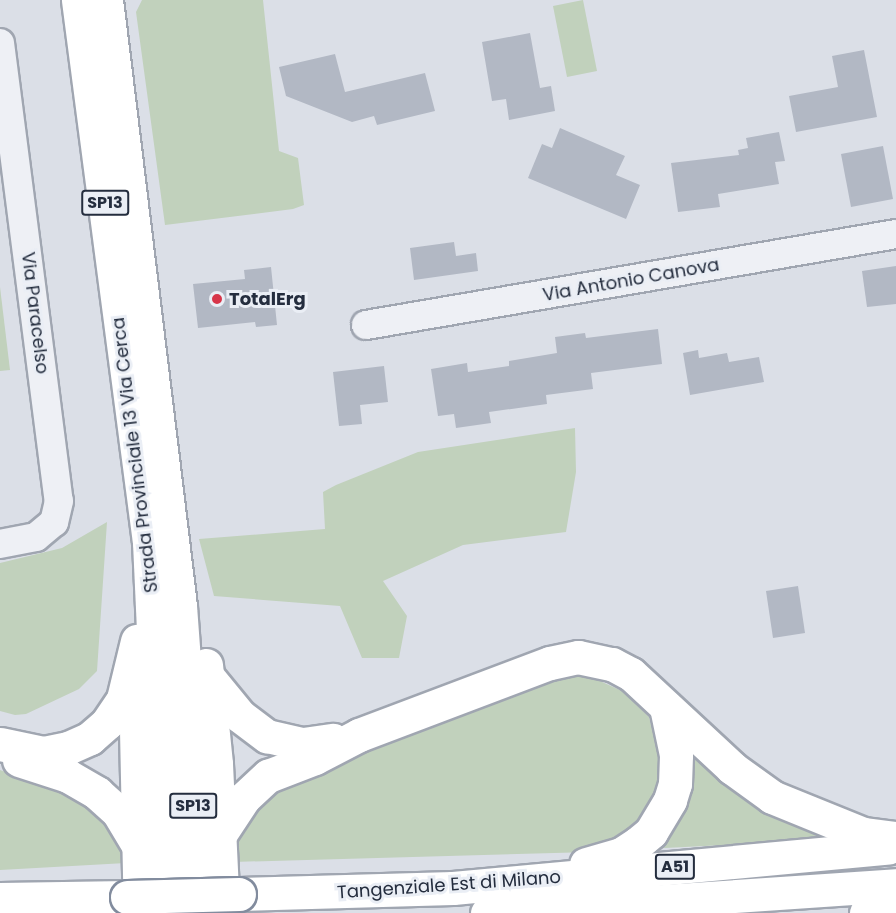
<!DOCTYPE html>
<html>
<head>
<meta charset="utf-8">
<style>
	body { margin:0 }
	#map { position:relative; width:896px; height:913px; overflow:hidden; background:#dbdfe7; font-family:Poppins,sans-serif }
	div>[style] { position:absolute }
	.green>* { inset:0; background:#c1d1bc }
	.building>* { inset:0; background:#b2b8c4 }
	.roads { filter:drop-shadow(2px 0 #a0a6b1) drop-shadow(-2px 0 #a0a6b1) drop-shadow(0 2px #a0a6b1) drop-shadow(0 -2px #a0a6b1) }
	.minor>* { height:28px; margin:-14px; padding:0 14px; transform-origin:14px; border-radius:14px; background:#eef0f5 }
	.major>* { height:33px; margin:-16.5px; padding:0 16.5px; transform-origin:16.5px; border-radius:16.5px; background:#fff }
	.highway>* { height:33px; margin:-16.5px; padding:0 16.5px; transform-origin:16.5px; border-radius:16.5px; background:#fff }
	.bridges { filter:drop-shadow(2px 0 #828c9e) drop-shadow(-2px 0 #828c9e) drop-shadow(0 2px #828c9e) drop-shadow(0 -2px #828c9e) }
	.highway-bridge>* { height:33px; margin:-16.5px; padding:0 16.5px; transform-origin:16.5px; border-radius:16.5px; background:#fff }
	.dots>* { width:16px; height:16px; translate:-50% -50%; box-sizing:border-box; border:3px solid #eaeef5; border-radius:50% }
	span { translate:-50% -50%; white-space:nowrap; text-align:center; line-height:1.15; -webkit-text-stroke:6px #eaeef5; paint-order:stroke }
	.shield-label span { padding:2px 4px; background:#eaeef5; border:2px solid; border-radius:4px; -webkit-text-stroke-width:0 }
	.shield-label { font-size:16px; color:#242d3e; font-weight:700 }
	.street-label { font-size:18px; color:#242d3e }
	.poi-label { font-size:18px; color:#242d3e; font-weight:700 }
	.left { translate:0 -50%; text-align:left }
</style>
</head>
<body>
<div id="map">
	<div class="green">
		<div style="clip-path:polygon(142px 0,263px 0,279px 151px,298px 158px,304px 205px,293px 209px,165px 225px,136px 12px)"></div>
		<div style="clip-path:polygon(583px 0,597px 71px,567px 77px,553px 6px)"></div>
		<div style="clip-path:polygon(0 287px,10px 370px,0 371px)"></div>
		<div style="clip-path:polygon(575px 428px,576px 472px,566px 532px,463px 545px,383px 581px,407px 616px,399px 658px,362px 658px,340px 606px,214px 596px,199px 539px,325px 529px,323px 492px,336px 485px,418px 452px)"></div>
		<div style="clip-path:polygon(107px 522px,97px 671px,79px 689px,26px 714px,15px 715px,0 711px,0 563px,62px 548px)"></div>
		<div style="clip-path:polygon(589px 676px,622px 691px,649px 717px,661px 763px,659px 790px,649px 818px,625px 838px,591px 852px,233px 862px,237px 835px,244px 820px,285px 783px,560px 677px)"></div>
		<div style="clip-path:polygon(688px 748px,820px 830px,820px 840px,645px 849px)"></div>
		<div style="clip-path:polygon(0 770px,52px 788px,90px 810px,114px 836px,126px 863px,0 870px)"></div>
	</div>
	<div class="building">
		<div style="clip-path:polygon(530px 33px,540px 88px,551px 86px,555px 111px,509px 120px,506px 99px,492px 101px,482px 42px)"></div>
		<div style="clip-path:polygon(864px 50px,877px 117px,796px 132px,789px 96px,838px 87px,832px 56px)"></div>
		<div style="clip-path:polygon(335px 54px,345px 92px,425px 73px,435px 111px,377px 125px,374px 116px,352px 122px,286px 96px,279px 67px)"></div>
		<div style="clip-path:polygon(560px 128px,625px 156px,616px 175px,640px 185px,626px 219px,528px 178px,542px 144px,552px 148px)"></div>
		<div style="clip-path:polygon(779px 132px,785px 161px,775px 162px,779px 184px,718px 194px,720px 207px,678px 212px,671px 163px,739px 155px,738px 150px,748px 148px,746px 138px)"></div>
		<div style="clip-path:polygon(883px 146px,893px 199px,851px 207px,841px 154px)"></div>
		<div style="clip-path:polygon(454px 242px,456px 256px,476px 253px,478px 271px,414px 280px,410px 248px)"></div>
		<div style="clip-path:polygon(896px 266px,896px 304px,867px 307px,862px 271px)"></div>
		<div style="clip-path:polygon(271px 267px,277px 325px,256px 327px,255px 322px,198px 328px,193px 284px,245px 279px,244px 270px)"></div>
		<div style="clip-path:polygon(658px 329px,662px 364px,591px 373px,593px 389px,546px 395px,547px 404px,489px 412px,491px 423px,456px 428px,454px 414px,438px 416px,431px 369px,467px 363px,468px 372px,509px 366px,509px 361px,557px 353px,555px 337px,585px 333px,586px 338px)"></div>
		<div style="clip-path:polygon(698px 350px,699px 358px,727px 353px,729px 362px,759px 357px,764px 382px,690px 395px,683px 353px)"></div>
		<div style="clip-path:polygon(384px 366px,388px 402px,360px 405px,362px 424px,339px 426px,333px 372px)"></div>
		<div style="clip-path:polygon(798px 586px,805px 633px,773px 638px,766px 591px)"></div>
	</div>
	<div class="roads">
		<div class="minor">
			<div style="left:0;top:43px;width:462px;rotate:82.7deg"></div>
			<div style="left:59px;top:501px;width:22px;rotate:103deg"></div>
			<div style="left:54px;top:522px;width:23px;rotate:140deg"></div>
			<div style="left:36px;top:537px;width:37px;rotate:169deg"></div>
			<div style="left:366px;top:325px;width:538px;rotate:-9.74deg"></div>
		</div>
		<div class="major">
			<div style="left:78px;top:0;width:547px;rotate:82.54deg"></div>
			<div style="left:149px;top:542px;width:371px;rotate:87.4deg"></div>
			<div style="left:106px;top:0;width:611px;rotate:83.04deg"></div>
			<div style="left:180px;top:606px;width:150px;rotate:85.8deg"></div>
			<div style="left:191px;top:756px;width:157px;rotate:88.5deg"></div>
			<div style="left:206px;top:665px;width:100px;rotate:84.2deg"></div>
			<div style="left:216px;top:764px;width:149px;rotate:87.3deg"></div>
			<div style="left:135px;top:682px;width:231px;rotate:88.8deg"></div>
		</div>
		<div class="highway">
			<div style="left:208px;top:677px;width:50px;rotate:50.6deg"></div>
			<div style="left:240px;top:716px;width:34px;rotate:37deg"></div>
			<div style="left:267px;top:736px;width:37px;rotate:13deg"></div>
			<div style="left:303px;top:744px;width:30px;rotate:-8deg"></div>
			<div style="left:0;top:744px;width:45px;rotate:11.6deg"></div>
			<div style="left:44px;top:753px;width:25px;rotate:-12deg"></div>
			<div style="left:68px;top:748px;width:24px;rotate:-24deg"></div>
			<div style="left:90px;top:738px;width:23px;rotate:-41deg"></div>
			<div style="left:107px;top:723px;width:29px;rotate:-56deg"></div>
			<div style="left:123px;top:699px;width:60px;rotate:-76.4deg"></div>
			<div style="left:19px;top:760px;width:52px;rotate:18.1deg"></div>
			<div style="left:68px;top:776px;width:34px;rotate:30deg"></div>
			<div style="left:97px;top:793px;width:28px;rotate:42deg"></div>
			<div style="left:118px;top:812px;width:37px;rotate:59deg"></div>
			<div style="left:219px;top:836px;width:45px;rotate:-56.7deg"></div>
			<div style="left:244px;top:798px;width:33px;rotate:-43deg"></div>
			<div style="left:268px;top:776px;width:50px;rotate:-21deg"></div>
			<div style="left:315px;top:758px;width:50px;rotate:-27.6deg"></div>
			<div style="left:359px;top:735px;width:204px;rotate:-20.7deg"></div>
			<div style="left:550px;top:663px;width:29px;rotate:-12deg"></div>
			<div style="left:578px;top:657px;width:35px;rotate:12deg"></div>
			<div style="left:612px;top:664px;width:21px;rotate:28deg"></div>
			<div style="left:631px;top:674px;width:138px;rotate:42.9deg"></div>
			<div style="left:732px;top:768px;width:49px;rotate:35.9deg"></div>
			<div style="left:772px;top:797px;width:98px;rotate:22.1deg"></div>
			<div style="left:863px;top:834px;width:33px;rotate:7deg"></div>
			<div style="left:586px;top:864px;width:36px;rotate:-16deg"></div>
			<div style="left:621px;top:854px;width:20px;rotate:-33deg"></div>
			<div style="left:638px;top:843px;width:17px;rotate:-40deg"></div>
			<div style="left:651px;top:832px;width:37px;rotate:-59deg"></div>
			<div style="left:670px;top:800px;width:17px;rotate:-73deg"></div>
			<div style="left:675px;top:784px;width:29px;rotate:-88deg"></div>
			<div style="left:676px;top:755px;width:49px;rotate:-101.8deg"></div>
			<div style="left:239px;top:894px;width:214px;rotate:-1.6deg"></div>
			<div style="left:453px;top:888px;width:437px;rotate:-5.3deg"></div>
			<div style="left:0;top:899px;width:127px;rotate:-0.9deg"></div>
			<div style="left:487px;top:913px;width:410px;rotate:-3.9deg"></div>
			<div style="left:866px;top:913px;width:32px;rotate:-20deg"></div>
		</div>
	</div>
	<div class="bridges">
		<div class="highway-bridge">
			<div style="left:127px;top:897px;width:112px;rotate:-1.5deg"></div>
		</div>
	</div>
	<div class="dots">
		<div style="left:217px;top:299px;background:#d73549"></div>
	</div>
	<div class="shield-label">
		<span style="left:105px;top:203px">SP13</span>
		<span style="left:193px;top:806px">SP13</span>
		<span style="left:675px;top:867px">A51</span>
	</div>
	<div class="street-label">
		<span style="left:631px;top:280px;rotate:-10deg">Via Antonio Canova</span>
		<span style="left:35px;top:313px;rotate:83deg">Via Paracelso</span>
		<span style="left:135px;top:455px;rotate:-97deg">Strada Provinciale 13 Via Cerca</span>
		<span style="left:449px;top:885px;rotate:-4deg">Tangenziale Est di Milano</span>
	</div>
	<div class="poi-label">
		<span class="left" style="left:229px;top:299px">TotalErg</span>
	</div>
</div>
</body>
</html>
